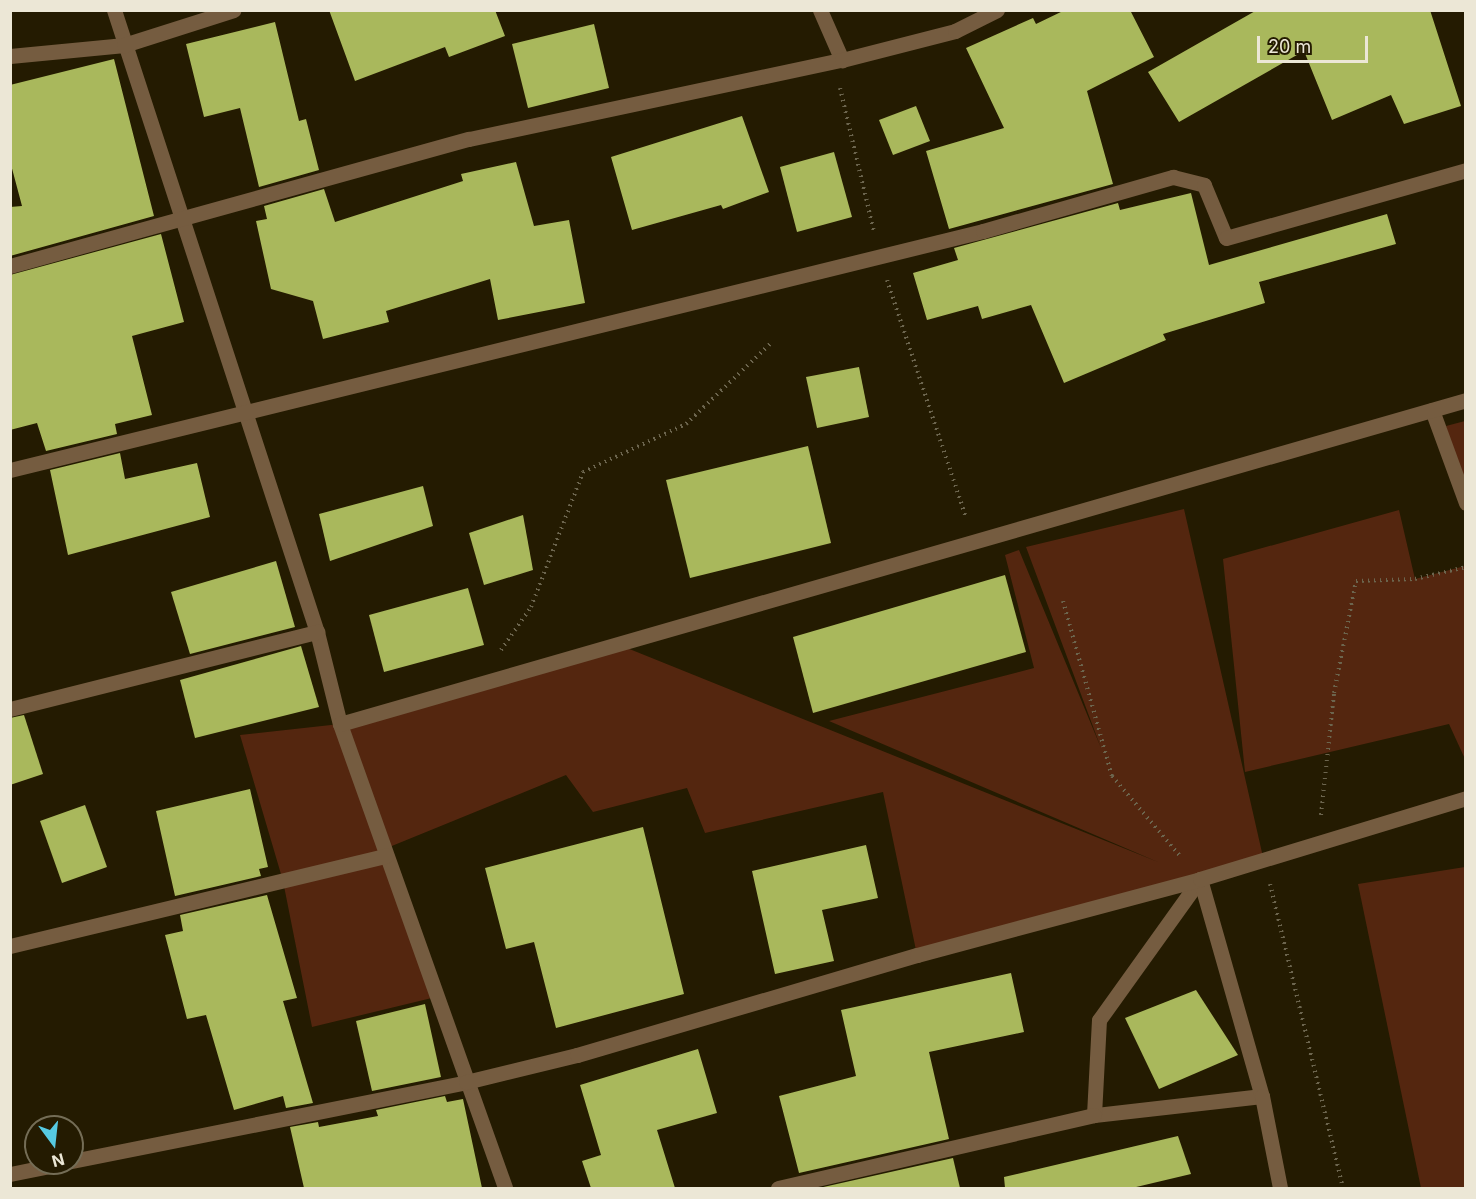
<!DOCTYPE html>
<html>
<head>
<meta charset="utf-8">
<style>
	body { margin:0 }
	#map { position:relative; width:1476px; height:1199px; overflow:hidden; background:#241b01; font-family:Inter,sans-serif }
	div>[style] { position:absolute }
	.green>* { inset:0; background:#54260f }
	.building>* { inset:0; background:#a9b85c }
	.path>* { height:4px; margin-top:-2px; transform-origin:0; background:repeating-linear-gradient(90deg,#6c654e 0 1.5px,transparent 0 6px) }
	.minor>* { height:15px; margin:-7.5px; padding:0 7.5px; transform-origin:7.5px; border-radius:7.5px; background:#755c40 }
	span { translate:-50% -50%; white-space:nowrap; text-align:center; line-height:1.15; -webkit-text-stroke:6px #241b01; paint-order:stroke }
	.frame { position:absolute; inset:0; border:12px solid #ece7d6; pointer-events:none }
	.north { position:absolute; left:24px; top:1115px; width:60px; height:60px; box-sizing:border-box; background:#241b01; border:2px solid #746d56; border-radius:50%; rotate:165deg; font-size:16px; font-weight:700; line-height:24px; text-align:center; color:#ece7d6 }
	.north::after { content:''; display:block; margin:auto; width:21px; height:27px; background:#56c9e1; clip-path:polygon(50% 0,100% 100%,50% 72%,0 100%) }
	.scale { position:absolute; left:1257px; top:36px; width:111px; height:27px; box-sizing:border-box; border:3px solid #ece7d6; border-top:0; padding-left:8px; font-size:18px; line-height:21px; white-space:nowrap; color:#ece7d6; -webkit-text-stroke:4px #241b01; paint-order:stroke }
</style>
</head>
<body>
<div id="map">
	<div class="green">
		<div style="clip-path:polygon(1465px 421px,1465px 492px,1446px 426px)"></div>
		<div style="clip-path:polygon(1184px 509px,1263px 857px,917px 955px,883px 792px,705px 833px,687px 788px,593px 812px,566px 775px,382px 850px,436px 997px,312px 1027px,283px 881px,240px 735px,340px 724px,617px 644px,1158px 862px,829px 721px,1034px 668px,1005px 555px,1019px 550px,1101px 748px,1026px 547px)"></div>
		<div style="clip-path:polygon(1399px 510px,1415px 579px,1465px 566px,1465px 759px,1449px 724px,1245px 772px,1223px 559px)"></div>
		<div style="clip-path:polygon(1465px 867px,1465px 1188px,1421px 1188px,1358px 884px)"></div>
	</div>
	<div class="building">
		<div style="clip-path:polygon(329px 10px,495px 10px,505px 36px,449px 57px,445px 47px,355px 81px)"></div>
		<div style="clip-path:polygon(1065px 10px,1130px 10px,1154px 57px,1087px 91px,1113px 184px,949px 229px,926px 151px,1004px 128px,966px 48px,1033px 18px,1036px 24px)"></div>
		<div style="clip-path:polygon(1257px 10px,1430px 10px,1461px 106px,1404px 124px,1391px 95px,1332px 120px,1304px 51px,1179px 122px,1148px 72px)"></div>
		<div style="clip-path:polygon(275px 22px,299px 121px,306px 119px,319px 170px,259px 187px,240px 108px,204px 117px,186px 44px)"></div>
		<div style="clip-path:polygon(594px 24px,609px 88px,528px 108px,512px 44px)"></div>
		<div style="clip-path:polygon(114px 59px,154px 216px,10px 256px,10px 207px,22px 206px,10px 161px,10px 85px)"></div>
		<div style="clip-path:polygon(916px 106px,930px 141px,893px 155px,879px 120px)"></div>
		<div style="clip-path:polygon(742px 116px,769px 192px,723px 209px,721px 205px,632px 230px,611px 157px)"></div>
		<div style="clip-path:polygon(834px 152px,852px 217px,797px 232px,780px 167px)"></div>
		<div style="clip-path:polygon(516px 162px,534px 226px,569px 220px,585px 303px,498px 320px,490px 279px,386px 311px,389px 322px,323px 339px,313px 301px,271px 289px,256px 221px,267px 219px,264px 206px,324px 189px,335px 222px,463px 181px,461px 174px)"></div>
		<div style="clip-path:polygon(1191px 193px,1209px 265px,1387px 214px,1396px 244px,1259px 282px,1265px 303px,1163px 334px,1166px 340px,1064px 383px,1031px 305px,982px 319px,978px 306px,927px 320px,913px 273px,958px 260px,954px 248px,1118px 203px,1120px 210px)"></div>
		<div style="clip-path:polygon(161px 234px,184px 322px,132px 336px,152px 415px,115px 424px,117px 434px,46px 451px,37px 423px,10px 430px,10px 275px)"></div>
		<div style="clip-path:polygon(859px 367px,869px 417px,817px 428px,806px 377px)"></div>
		<div style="clip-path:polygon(808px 446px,831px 543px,690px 578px,666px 480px)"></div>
		<div style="clip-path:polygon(120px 453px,125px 479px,197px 463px,210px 517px,68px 555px,50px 470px)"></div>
		<div style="clip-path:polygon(423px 486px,433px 526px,330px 561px,319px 514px)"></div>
		<div style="clip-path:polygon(523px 515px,533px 570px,484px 585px,469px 533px)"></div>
		<div style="clip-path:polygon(276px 561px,295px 627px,190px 654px,171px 592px)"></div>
		<div style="clip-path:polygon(1005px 575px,1026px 652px,813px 713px,793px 637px)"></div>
		<div style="clip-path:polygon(468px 588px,484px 645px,384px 672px,369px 615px)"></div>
		<div style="clip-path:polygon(301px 646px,319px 707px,195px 738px,180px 680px)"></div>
		<div style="clip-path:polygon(24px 715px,43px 774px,10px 785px,10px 718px)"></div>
		<div style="clip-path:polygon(250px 789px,268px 867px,259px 869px,261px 876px,175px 896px,156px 811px)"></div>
		<div style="clip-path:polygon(85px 805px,107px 867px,62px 883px,40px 821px)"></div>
		<div style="clip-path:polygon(643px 827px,684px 994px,556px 1028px,534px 942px,506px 949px,485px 868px)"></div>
		<div style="clip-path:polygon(866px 845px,878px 898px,822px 910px,834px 961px,775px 974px,752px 871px)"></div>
		<div style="clip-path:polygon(267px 895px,297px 998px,283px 1001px,313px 1103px,286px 1108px,283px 1096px,234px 1110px,206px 1015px,187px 1019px,165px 935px,183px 931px,180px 915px)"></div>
		<div style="clip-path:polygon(1011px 973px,1024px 1032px,929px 1052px,949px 1139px,799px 1173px,779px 1096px,856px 1076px,841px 1010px)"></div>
		<div style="clip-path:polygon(1196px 990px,1238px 1055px,1159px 1089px,1125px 1018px)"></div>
		<div style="clip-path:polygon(425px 1004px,441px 1077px,372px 1091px,356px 1021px)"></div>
		<div style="clip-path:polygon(698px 1049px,717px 1113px,657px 1130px,675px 1188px,591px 1188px,582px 1161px,601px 1155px,580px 1085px)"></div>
		<div style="clip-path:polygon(445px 1096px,447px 1102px,463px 1099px,482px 1188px,304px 1188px,290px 1127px,318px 1122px,319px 1127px,378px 1116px,376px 1110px)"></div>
		<div style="clip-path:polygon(1178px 1136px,1191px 1174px,1132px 1188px,1005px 1188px,1004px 1177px)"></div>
		<div style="clip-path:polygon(953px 1158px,960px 1188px,819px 1188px)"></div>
	</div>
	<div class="path">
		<div style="left:840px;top:88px;width:148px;rotate:76.7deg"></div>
		<div style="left:887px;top:280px;width:251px;rotate:71.6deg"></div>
		<div style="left:1063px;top:601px;width:182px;rotate:74.4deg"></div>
		<div style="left:1112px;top:776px;width:105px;rotate:49.6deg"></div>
		<div style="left:501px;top:650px;width:52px;rotate:-55.1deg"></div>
		<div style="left:531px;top:607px;width:145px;rotate:-68.9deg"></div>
		<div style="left:583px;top:472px;width:114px;rotate:-25deg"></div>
		<div style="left:686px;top:424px;width:117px;rotate:-43.6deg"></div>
		<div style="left:1321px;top:815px;width:123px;rotate:-83.9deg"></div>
		<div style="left:1334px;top:693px;width:114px;rotate:-78.9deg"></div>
		<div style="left:1356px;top:581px;width:59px;rotate:-1.9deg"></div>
		<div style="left:1415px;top:579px;width:52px;rotate:-13.2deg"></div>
		<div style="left:1270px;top:884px;width:313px;rotate:76.5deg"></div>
	</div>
	<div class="minor">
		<div style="left:114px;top:10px;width:654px;rotate:71.93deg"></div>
		<div style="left:317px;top:632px;width:95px;rotate:76deg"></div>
		<div style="left:340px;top:724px;width:492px;rotate:70.4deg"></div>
		<div style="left:820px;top:10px;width:55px;rotate:66.3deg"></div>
		<div style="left:10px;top:56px;width:115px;rotate:-5.5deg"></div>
		<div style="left:124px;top:45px;width:115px;rotate:-17.7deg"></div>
		<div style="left:10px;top:266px;width:476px;rotate:-15.5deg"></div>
		<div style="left:469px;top:139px;width:381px;rotate:-12deg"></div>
		<div style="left:842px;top:60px;width:117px;rotate:-14.4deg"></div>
		<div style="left:955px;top:31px;width:47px;rotate:-26.6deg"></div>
		<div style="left:1432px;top:410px;width:99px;rotate:69.9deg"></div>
		<div style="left:10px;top:470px;width:1002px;rotate:-13.8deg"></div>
		<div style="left:983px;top:231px;width:198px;rotate:-15.9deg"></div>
		<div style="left:1173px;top:177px;width:32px;rotate:14deg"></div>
		<div style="left:1204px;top:185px;width:57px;rotate:67.5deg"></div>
		<div style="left:1226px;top:238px;width:249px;rotate:-15.8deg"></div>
		<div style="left:10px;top:709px;width:317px;rotate:-14.1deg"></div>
		<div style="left:340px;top:724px;width:1172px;rotate:-16.05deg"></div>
		<div style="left:10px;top:946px;width:387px;rotate:-13.5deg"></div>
		<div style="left:1262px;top:1096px;width:169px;rotate:173.5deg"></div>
		<div style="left:1094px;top:1115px;width:95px;rotate:-87deg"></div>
		<div style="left:1099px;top:1020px;width:173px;rotate:-54.4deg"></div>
		<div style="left:1200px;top:879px;width:226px;rotate:74.1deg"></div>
		<div style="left:1262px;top:1096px;width:94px;rotate:78.9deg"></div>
		<div style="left:72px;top:1161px;width:402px;rotate:-11.3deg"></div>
		<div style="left:466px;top:1082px;width:114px;rotate:-13.7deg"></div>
		<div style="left:577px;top:1055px;width:354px;rotate:-16.4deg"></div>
		<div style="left:917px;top:955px;width:293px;rotate:-15deg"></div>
		<div style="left:1200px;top:879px;width:278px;rotate:-16.9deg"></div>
		<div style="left:10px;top:1174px;width:55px;rotate:-11.5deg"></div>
		<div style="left:778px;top:1188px;width:324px;rotate:-13deg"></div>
	</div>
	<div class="frame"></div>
	<div class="north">N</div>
	<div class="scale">20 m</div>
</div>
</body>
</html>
